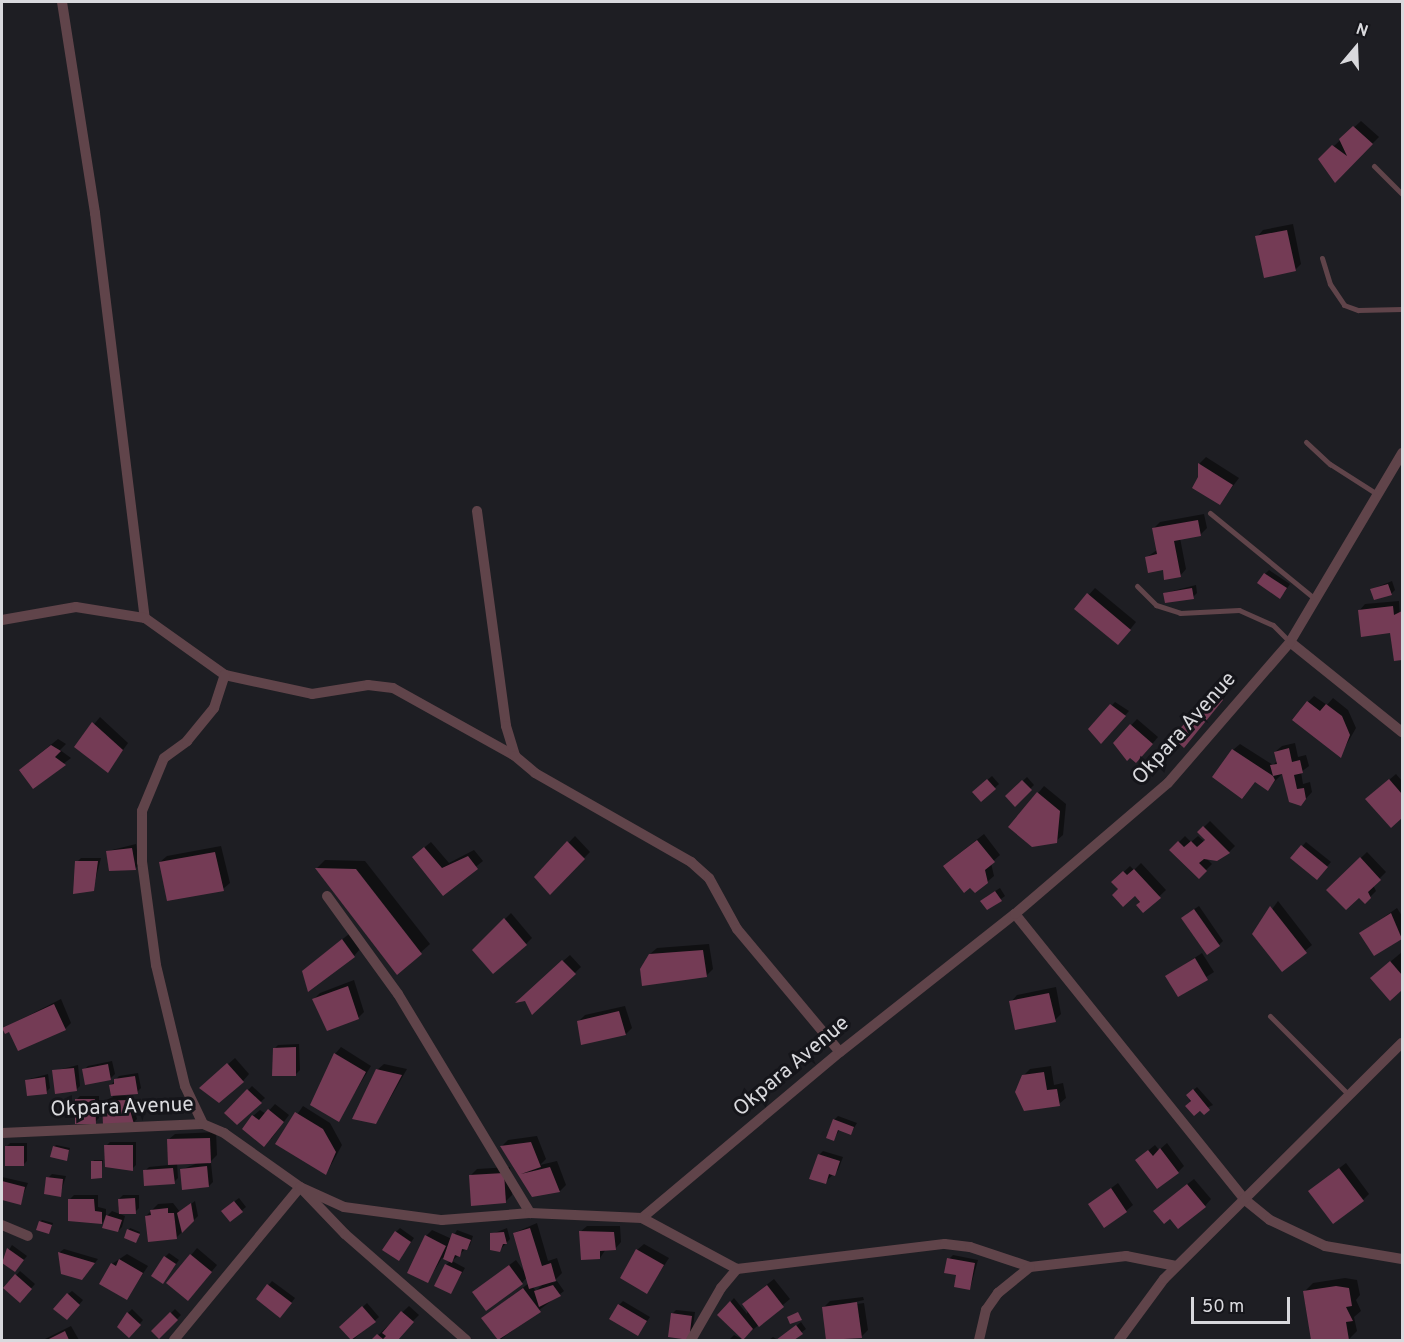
<!DOCTYPE html>
<html>
<head>
<meta charset="utf-8">
<style>
	body { margin:0 }
	#map { position:relative; width:1404px; height:1342px; overflow:hidden; background:#1e1e23; font-family:Overpass,sans-serif }
	div>[style] { position:absolute }
	.shadow>* { inset:0; background:#0007 }
	.building>* { inset:0; background:#743b55 }
	.lane>* { height:5px; margin:-2.5px; padding:0 2.5px; transform-origin:2.5px; border-radius:2.5px; background:#60444a }
	.street>* { height:10px; margin:-5px; padding:0 5px; transform-origin:5px; border-radius:5px; background:#60444a }
	span { translate:-50% -50%; white-space:nowrap; text-align:center; line-height:1.15; -webkit-text-stroke:6px #15151a; paint-order:stroke }
	.street-label { font-size:21px; color:#d9d9dd }
	.frame { position:absolute; inset:0; border:3px solid #d9d9dd; pointer-events:none }
	.north { position:absolute; left:1326px; top:18px; width:60px; height:60px; -webkit-text-stroke:4px #15151a; paint-order:stroke; rotate:19deg; font-size:16px; font-weight:700; line-height:24px; text-align:center; color:#d9d9dd }
	.north::after { content:''; display:block; margin:auto; width:21px; height:27px; background:#d9d9dd; clip-path:polygon(50% 0,100% 100%,50% 72%,0 100%) }
	.scale { position:absolute; left:1191px; top:1297px; width:99px; height:27px; box-sizing:border-box; border:3px solid #d9d9dd; border-top:0; padding-left:8px; font-size:18px; line-height:21px; white-space:nowrap; color:#d9d9dd; -webkit-text-stroke:4px #15151a; paint-order:stroke }
</style>
</head>
<body>
<div id="map">
	<div class="shadow">
		<div style="clip-path:polygon(1361px 121px,1379px 137px,1335px 181px,1320px 159px)"></div>
		<div style="clip-path:polygon(1293px 224px,1301px 264px,1295px 270px,1257px 237px,1263px 230px)"></div>
		<div style="clip-path:polygon(1206px 457px,1239px 478px,1220px 503px,1200px 477px,1200px 463px)"></div>
		<div style="clip-path:polygon(1204px 514px,1207px 528px,1200px 535px,1180px 538px,1186px 569px,1180px 576px,1147px 557px,1157px 550px,1153px 529px,1160px 522px)"></div>
		<div style="clip-path:polygon(1269px 570px,1290px 584px,1284px 593px,1265px 574px)"></div>
		<div style="clip-path:polygon(1392px 581px,1395px 590px,1391px 594px,1372px 589px)"></div>
		<div style="clip-path:polygon(1196px 585px,1197px 593px,1193px 597px,1165px 593px)"></div>
		<div style="clip-path:polygon(1095px 588px,1136px 622px,1124px 637px,1076px 609px)"></div>
		<div style="clip-path:polygon(1399px 601px,1402px 659px,1395px 660px,1392px 632px,1359px 611px,1365px 604px)"></div>
		<div style="clip-path:polygon(1222px 686px,1228px 693px,1184px 746px,1174px 737px)"></div>
		<div style="clip-path:polygon(1314px 696px,1327px 705px,1333px 698px,1348px 710px,1356px 728px,1340px 756px,1308px 702px)"></div>
		<div style="clip-path:polygon(1115px 702px,1129px 711px,1101px 742px,1090px 729px)"></div>
		<div style="clip-path:polygon(100px 717px,128px 743px,108px 771px,76px 746px)"></div>
		<div style="clip-path:polygon(1137px 719px,1158px 737px,1143px 755px,1115px 743px)"></div>
		<div style="clip-path:polygon(58px 739px,66px 744px,60px 750px,71px 758px,33px 787px,27px 764px)"></div>
		<div style="clip-path:polygon(1295px 743px,1298px 757px,1306px 755px,1309px 766px,1301px 772px,1303px 784px,1310px 782px,1312px 792px,1301px 804px,1284px 772px,1267px 789px,1233px 750px,1240px 744px,1273px 765px,1277px 761px,1275px 752px,1282px 746px)"></div>
		<div style="clip-path:polygon(1396px 774px,1402px 781px,1402px 816px,1391px 826px,1374px 793px)"></div>
		<div style="clip-path:polygon(992px 776px,999px 784px,981px 800px,978px 788px)"></div>
		<div style="clip-path:polygon(1027px 777px,1034px 785px,1015px 804px,1007px 796px)"></div>
		<div style="clip-path:polygon(1044px 786px,1066px 804px,1063px 835px,1056px 841px,1010px 827px)"></div>
		<div style="clip-path:polygon(1210px 821px,1235px 846px,1229px 852px,1206px 858px,1212px 864px,1199px 877px,1171px 850px,1185px 836px,1191px 842px,1198px 836px,1208px 845px,1199px 832px)"></div>
		<div style="clip-path:polygon(984px 834px,1000px 855px,991px 863px,994px 876px,987px 882px,951px 860px)"></div>
		<div style="clip-path:polygon(575px 836px,590px 852px,550px 893px,536px 877px)"></div>
		<div style="clip-path:polygon(431px 842px,449px 863px,474px 850px,483px 861px,443px 893px,420px 851px)"></div>
		<div style="clip-path:polygon(1306px 842px,1331px 862px,1320px 874px,1292px 858px)"></div>
		<div style="clip-path:polygon(136px 844px,139px 865px,135px 869px,108px 851px)"></div>
		<div style="clip-path:polygon(221px 846px,230px 883px,223px 889px,160px 862px,167px 856px)"></div>
		<div style="clip-path:polygon(1367px 852px,1386px 872px,1373px 885px,1376px 891px,1365px 902px,1359px 896px,1328px 890px)"></div>
		<div style="clip-path:polygon(81px 858px,101px 858px,93px 889px,77px 862px)"></div>
		<div style="clip-path:polygon(325px 860px,365px 861px,430px 944px,398px 973px,317px 868px)"></div>
		<div style="clip-path:polygon(1141px 863px,1166px 890px,1144px 911px,1135px 894px,1120px 889px,1113px 882px,1130px 866px,1134px 870px)"></div>
		<div style="clip-path:polygon(1000px 888px,1005px 896px,1001px 899px,986px 897px)"></div>
		<div style="clip-path:polygon(1278px 901px,1312px 945px,1282px 970px,1254px 934px)"></div>
		<div style="clip-path:polygon(1199px 906px,1223px 941px,1219px 945px,1187px 914px)"></div>
		<div style="clip-path:polygon(1397px 908px,1402px 916px,1402px 937px,1374px 954px,1361px 933px)"></div>
		<div style="clip-path:polygon(511px 913px,532px 938px,526px 944px,474px 950px)"></div>
		<div style="clip-path:polygon(349px 934px,360px 949px,354px 956px,310px 965px)"></div>
		<div style="clip-path:polygon(709px 944px,713px 969px,706px 976px,650px 954px,657px 948px)"></div>
		<div style="clip-path:polygon(1402px 952px,1402px 988px,1390px 999px,1378px 972px)"></div>
		<div style="clip-path:polygon(1202px 953px,1214px 972px,1178px 995px,1167px 976px)"></div>
		<div style="clip-path:polygon(570px 955px,581px 967px,533px 1013px,526px 1000px,519px 1000px)"></div>
		<div style="clip-path:polygon(354px 980px,364px 1012px,358px 1018px,314px 999px,320px 993px)"></div>
		<div style="clip-path:polygon(1056px 987px,1061px 1014px,1055px 1020px,1011px 1002px,1017px 995px)"></div>
		<div style="clip-path:polygon(61px 999px,71px 1023px,65px 1029px,4px 1028px)"></div>
		<div style="clip-path:polygon(625px 1006px,632px 1028px,626px 1034px,579px 1021px,585px 1015px)"></div>
		<div style="clip-path:polygon(299px 1044px,300px 1070px,296px 1074px,274px 1049px,278px 1045px)"></div>
		<div style="clip-path:polygon(341px 1047px,371px 1066px,338px 1120px,335px 1054px)"></div>
		<div style="clip-path:polygon(235px 1058px,249px 1074px,243px 1081px,208px 1082px)"></div>
		<div style="clip-path:polygon(112px 1061px,115px 1074px,111px 1078px,87px 1083px,84px 1070px,88px 1066px)"></div>
		<div style="clip-path:polygon(384px 1064px,407px 1069px,376px 1123px,377px 1070px)"></div>
		<div style="clip-path:polygon(78px 1065px,80px 1086px,76px 1090px,54px 1071px)"></div>
		<div style="clip-path:polygon(1051px 1066px,1054px 1085px,1063px 1083px,1066px 1098px,1059px 1104px,1023px 1076px,1030px 1069px)"></div>
		<div style="clip-path:polygon(138px 1073px,141px 1088px,137px 1092px,115px 1095px,131px 1096px,137px 1119px,133px 1123px,104px 1101px,113px 1097px,111px 1085px,119px 1076px)"></div>
		<div style="clip-path:polygon(48px 1074px,50px 1088px,46px 1092px,26px 1080px)"></div>
		<div style="clip-path:polygon(252px 1086px,265px 1098px,237px 1123px,226px 1113px)"></div>
		<div style="clip-path:polygon(1197px 1087px,1213px 1105px,1194px 1114px,1188px 1095px)"></div>
		<div style="clip-path:polygon(80px 1096px,99px 1096px,99px 1118px,95px 1122px,76px 1100px)"></div>
		<div style="clip-path:polygon(275px 1104px,289px 1115px,271px 1139px,253px 1116px,260px 1110px,266px 1114px)"></div>
		<div style="clip-path:polygon(303px 1106px,330px 1123px,342px 1145px,326px 1174px,277px 1144px)"></div>
		<div style="clip-path:polygon(838px 1116px,857px 1123px,851px 1133px,840px 1129px,834px 1139px,834px 1120px)"></div>
		<div style="clip-path:polygon(216px 1132px,217px 1155px,208px 1164px,211px 1163px,213px 1182px,209px 1186px,181px 1170px,200px 1162px,177px 1163px,178px 1178px,174px 1182px,145px 1171px,149px 1167px,169px 1165px,168px 1140px,175px 1134px)"></div>
		<div style="clip-path:polygon(537px 1136px,546px 1159px,540px 1165px,557px 1161px,566px 1185px,560px 1191px,533px 1195px,502px 1146px,508px 1140px)"></div>
		<div style="clip-path:polygon(110px 1142px,136px 1142px,136px 1165px,132px 1169px,106px 1146px)"></div>
		<div style="clip-path:polygon(10px 1143px,27px 1143px,27px 1161px,23px 1165px,6px 1147px)"></div>
		<div style="clip-path:polygon(1167px 1143px,1184px 1166px,1178px 1172px,1144px 1154px,1155px 1145px,1159px 1150px)"></div>
		<div style="clip-path:polygon(56px 1145px,70px 1148px,66px 1159px,54px 1147px)"></div>
		<div style="clip-path:polygon(823px 1151px,843px 1157px,838px 1170px,825px 1182px,819px 1155px)"></div>
		<div style="clip-path:polygon(94px 1160px,103px 1160px,101px 1177px,93px 1162px)"></div>
		<div style="clip-path:polygon(1346px 1163px,1369px 1194px,1363px 1200px,1317px 1185px)"></div>
		<div style="clip-path:polygon(510px 1167px,512px 1195px,506px 1201px,470px 1176px,477px 1169px)"></div>
		<div style="clip-path:polygon(52px 1174px,66px 1176px,60px 1195px,48px 1178px)"></div>
		<div style="clip-path:polygon(2px 1177px,28px 1183px,20px 1203px,2px 1199px)"></div>
		<div style="clip-path:polygon(1194px 1179px,1211px 1199px,1205px 1206px,1161px 1205px)"></div>
		<div style="clip-path:polygon(1118px 1183px,1133px 1205px,1126px 1211px,1090px 1204px)"></div>
		<div style="clip-path:polygon(74px 1195px,98px 1195px,98px 1207px,106px 1209px,106px 1217px,112px 1211px,125px 1216px,122px 1227px,118px 1231px,107px 1217px,102px 1223px,70px 1199px)"></div>
		<div style="clip-path:polygon(123px 1195px,139px 1195px,139px 1208px,135px 1212px,119px 1199px)"></div>
		<div style="clip-path:polygon(239px 1198px,246px 1207px,230px 1220px,227px 1207px)"></div>
		<div style="clip-path:polygon(195px 1201px,198px 1216px,176px 1238px,146px 1216px,158px 1204px,173px 1203px,180px 1212px)"></div>
		<div style="clip-path:polygon(42px 1220px,53px 1223px,49px 1233px,40px 1222px)"></div>
		<div style="clip-path:polygon(evenodd,537px 1223px,548px 1261px,557px 1258px,562px 1273px,552px 1283px,557px 1281px,564px 1291px,500px 1340px,483px 1318px,529px 1283px,527px 1277px,522px 1283px,474px 1292px,516px 1260px,526px 1274px,514px 1233px,537px 1223px,544px 1283px,536px 1291px,532px 1286px,544px 1283px)"></div>
		<div style="clip-path:polygon(587px 1226px,620px 1226px,621px 1242px,615px 1249px,606px 1249px,600px 1258px,580px 1232px)"></div>
		<div style="clip-path:polygon(130px 1228px,140px 1232px,137px 1240px,129px 1230px)"></div>
		<div style="clip-path:polygon(400px 1228px,414px 1238px,402px 1255px,396px 1232px)"></div>
		<div style="clip-path:polygon(507px 1228px,510px 1239px,500px 1250px,492px 1234px)"></div>
		<div style="clip-path:polygon(432px 1230px,452px 1239px,457px 1230px,473px 1236px,470px 1245px,452px 1261px,465px 1268px,451px 1292px,446px 1265px,451px 1260px,442px 1258px,428px 1281px,426px 1236px)"></div>
		<div style="clip-path:polygon(644px 1244px,669px 1258px,647px 1292px,637px 1250px)"></div>
		<div style="clip-path:polygon(12px 1245px,27px 1256px,15px 1270px,2px 1261px)"></div>
		<div style="clip-path:polygon(197px 1248px,217px 1265px,194px 1293px,168px 1283px)"></div>
		<div style="clip-path:polygon(64px 1249px,98px 1259px,86px 1274px,62px 1273px,60px 1252px)"></div>
		<div style="clip-path:polygon(169px 1253px,179px 1260px,163px 1282px,165px 1257px)"></div>
		<div style="clip-path:polygon(127px 1254px,148px 1266px,127px 1298px,112px 1264px)"></div>
		<div style="clip-path:polygon(953px 1255px,978px 1260px,970px 1289px,949px 1259px)"></div>
		<div style="clip-path:polygon(20px 1271px,35px 1284px,20px 1301px,5px 1287px)"></div>
		<div style="clip-path:polygon(1345px 1278px,1357px 1280px,1360px 1295px,1356px 1300px,1361px 1311px,1354px 1317px,1357px 1331px,1348px 1340px,1313px 1340px,1304px 1292px,1313px 1283px)"></div>
		<div style="clip-path:polygon(774px 1279px,790px 1299px,743px 1338px,719px 1315px,734px 1298px,747px 1314px,750px 1298px)"></div>
		<div style="clip-path:polygon(272px 1281px,295px 1298px,284px 1312px,258px 1298px)"></div>
		<div style="clip-path:polygon(72px 1291px,83px 1300px,71px 1314px,68px 1294px)"></div>
		<div style="clip-path:polygon(863px 1297px,864px 1300px,828px 1308px,864px 1303px,868px 1330px,861px 1337px,828px 1340px,823px 1308px,830px 1301px)"></div>
		<div style="clip-path:polygon(623px 1301px,650px 1317px,638px 1334px,619px 1305px)"></div>
		<div style="clip-path:polygon(367px 1303px,379px 1317px,353px 1340px,341px 1327px)"></div>
		<div style="clip-path:polygon(409px 1306px,419px 1315px,394px 1340px,373px 1340px)"></div>
		<div style="clip-path:polygon(132px 1309px,143px 1320px,129px 1336px,128px 1313px)"></div>
		<div style="clip-path:polygon(175px 1309px,181px 1315px,159px 1337px,153px 1331px)"></div>
		<div style="clip-path:polygon(676px 1310px,695px 1312px,692px 1334px,672px 1314px)"></div>
		<div style="clip-path:polygon(801px 1322px,806px 1329px,791px 1340px,769px 1340px,773px 1337px,778px 1340px)"></div>
		<div style="clip-path:polygon(71px 1326px,79px 1340px,43px 1340px)"></div>
		<div style="clip-path:polygon(734px 1335px,744px 1340px,729px 1340px)"></div>
	</div>
	<div class="building">
		<div style="clip-path:polygon(1353px 126px,1373px 144px,1335px 183px,1318px 159px,1332px 145px,1347px 156px,1339px 139px)"></div>
		<div style="clip-path:polygon(1287px 230px,1296px 271px,1264px 278px,1255px 236px)"></div>
		<div style="clip-path:polygon(1198px 463px,1233px 485px,1220px 505px,1192px 488px,1198px 477px)"></div>
		<div style="clip-path:polygon(1198px 520px,1201px 536px,1174px 541px,1181px 577px,1164px 580px,1163px 570px,1148px 573px,1145px 557px,1157px 554px,1152px 528px)"></div>
		<div style="clip-path:polygon(1264px 573px,1287px 588px,1280px 599px,1257px 583px)"></div>
		<div style="clip-path:polygon(1388px 584px,1392px 595px,1374px 600px,1370px 589px)"></div>
		<div style="clip-path:polygon(1192px 588px,1194px 599px,1165px 603px,1163px 593px)"></div>
		<div style="clip-path:polygon(1087px 593px,1131px 630px,1118px 645px,1074px 609px)"></div>
		<div style="clip-path:polygon(1393px 606px,1394px 615px,1402px 611px,1402px 660px,1394px 661px,1390px 633px,1361px 637px,1358px 610px)"></div>
		<div style="clip-path:polygon(1215px 691px,1223px 700px,1184px 748px,1172px 737px)"></div>
		<div style="clip-path:polygon(1307px 701px,1320px 711px,1326px 704px,1342px 716px,1350px 735px,1341px 758px,1292px 720px)"></div>
		<div style="clip-path:polygon(1110px 704px,1126px 716px,1101px 744px,1088px 729px)"></div>
		<div style="clip-path:polygon(92px 722px,123px 750px,108px 773px,74px 747px)"></div>
		<div style="clip-path:polygon(1130px 724px,1153px 744px,1136px 763px,1130px 758px,1127px 761px,1113px 743px)"></div>
		<div style="clip-path:polygon(51px 745px,61px 751px,55px 757px,66px 765px,33px 789px,19px 770px)"></div>
		<div style="clip-path:polygon(1289px 748px,1292px 762px,1300px 760px,1303px 773px,1294px 775px,1297px 789px,1304px 788px,1306px 799px,1301px 806px,1289px 802px,1282px 774px,1273px 776px,1270px 765px,1277px 764px,1274px 752px)"></div>
		<div style="clip-path:polygon(1232px 749px,1273px 776px,1275px 780px,1268px 791px,1255px 782px,1242px 799px,1212px 777px)"></div>
		<div style="clip-path:polygon(987px 779px,996px 789px,981px 802px,972px 792px)"></div>
		<div style="clip-path:polygon(1389px 779px,1402px 794px,1402px 818px,1391px 828px,1365px 799px)"></div>
		<div style="clip-path:polygon(1022px 780px,1032px 790px,1015px 807px,1005px 796px)"></div>
		<div style="clip-path:polygon(1037px 792px,1060px 811px,1057px 843px,1032px 847px,1008px 827px)"></div>
		<div style="clip-path:polygon(1203px 826px,1230px 853px,1217px 861px,1204px 859px,1199px 863px,1207px 871px,1199px 879px,1169px 850px,1178px 841px,1184px 847px,1191px 841px,1197px 847px,1205px 840px,1197px 832px)"></div>
		<div style="clip-path:polygon(977px 840px,995px 862px,985px 870px,988px 883px,975px 893px,970px 888px,964px 893px,943px 866px)"></div>
		<div style="clip-path:polygon(567px 841px,585px 859px,550px 895px,534px 877px)"></div>
		<div style="clip-path:polygon(1301px 845px,1328px 867px,1317px 880px,1290px 858px)"></div>
		<div style="clip-path:polygon(424px 847px,442px 868px,468px 856px,478px 869px,443px 896px,412px 857px)"></div>
		<div style="clip-path:polygon(132px 848px,136px 870px,109px 871px,106px 851px)"></div>
		<div style="clip-path:polygon(215px 852px,224px 891px,167px 901px,159px 862px)"></div>
		<div style="clip-path:polygon(1360px 857px,1381px 880px,1368px 892px,1371px 898px,1365px 904px,1359px 898px,1346px 910px,1326px 890px)"></div>
		<div style="clip-path:polygon(75px 861px,98px 861px,94px 891px,73px 894px)"></div>
		<div style="clip-path:polygon(315px 868px,356px 869px,422px 954px,397px 975px)"></div>
		<div style="clip-path:polygon(1134px 869px,1161px 898px,1143px 913px,1136px 905px,1140px 902px,1135px 896px,1123px 907px,1112px 895px,1118px 889px,1111px 882px,1123px 871px,1127px 875px)"></div>
		<div style="clip-path:polygon(995px 891px,1002px 901px,987px 910px,980px 901px)"></div>
		<div style="clip-path:polygon(1270px 906px,1307px 953px,1282px 972px,1252px 934px)"></div>
		<div style="clip-path:polygon(1194px 909px,1220px 946px,1207px 955px,1181px 918px)"></div>
		<div style="clip-path:polygon(1391px 913px,1402px 939px,1374px 956px,1359px 933px)"></div>
		<div style="clip-path:polygon(504px 918px,527px 945px,493px 974px,472px 950px)"></div>
		<div style="clip-path:polygon(342px 939px,355px 957px,308px 992px,302px 971px)"></div>
		<div style="clip-path:polygon(703px 950px,707px 977px,642px 986px,640px 969px,649px 954px)"></div>
		<div style="clip-path:polygon(1195px 958px,1208px 980px,1178px 997px,1165px 976px)"></div>
		<div style="clip-path:polygon(562px 960px,576px 974px,532px 1015px,525px 1001px,515px 1003px)"></div>
		<div style="clip-path:polygon(1390px 961px,1402px 975px,1402px 990px,1390px 1001px,1370px 978px)"></div>
		<div style="clip-path:polygon(348px 986px,359px 1019px,327px 1031px,312px 999px)"></div>
		<div style="clip-path:polygon(1049px 993px,1056px 1022px,1015px 1030px,1009px 1001px)"></div>
		<div style="clip-path:polygon(54px 1004px,66px 1030px,18px 1051px,9px 1032px,5px 1034px,2px 1028px)"></div>
		<div style="clip-path:polygon(619px 1011px,626px 1035px,581px 1045px,577px 1021px)"></div>
		<div style="clip-path:polygon(296px 1047px,296px 1076px,272px 1076px,273px 1048px)"></div>
		<div style="clip-path:polygon(334px 1053px,366px 1072px,339px 1122px,310px 1105px)"></div>
		<div style="clip-path:polygon(227px 1063px,244px 1082px,219px 1103px,199px 1088px)"></div>
		<div style="clip-path:polygon(108px 1064px,111px 1080px,85px 1085px,82px 1069px)"></div>
		<div style="clip-path:polygon(74px 1068px,77px 1091px,55px 1094px,52px 1070px)"></div>
		<div style="clip-path:polygon(376px 1069px,402px 1075px,376px 1124px,352px 1119px)"></div>
		<div style="clip-path:polygon(1044px 1072px,1047px 1090px,1057px 1089px,1060px 1106px,1024px 1111px,1015px 1092px,1022px 1075px)"></div>
		<div style="clip-path:polygon(135px 1076px,138px 1094px,111px 1096px,109px 1085px,114px 1084px,114px 1079px)"></div>
		<div style="clip-path:polygon(45px 1077px,47px 1094px,27px 1096px,25px 1080px)"></div>
		<div style="clip-path:polygon(247px 1089px,262px 1103px,237px 1125px,224px 1113px)"></div>
		<div style="clip-path:polygon(1193px 1089px,1210px 1110px,1204px 1115px,1200px 1111px,1194px 1116px,1185px 1106px,1191px 1101px,1186px 1095px)"></div>
		<div style="clip-path:polygon(75px 1099px,95px 1099px,96px 1124px,75px 1124px)"></div>
		<div style="clip-path:polygon(127px 1100px,134px 1124px,103px 1125px,102px 1101px)"></div>
		<div style="clip-path:polygon(268px 1109px,284px 1122px,264px 1147px,242px 1129px,252px 1115px,259px 1120px)"></div>
		<div style="clip-path:polygon(295px 1112px,323px 1129px,336px 1152px,326px 1175px,275px 1144px)"></div>
		<div style="clip-path:polygon(833px 1119px,854px 1127px,851px 1135px,838px 1130px,834px 1141px,826px 1138px)"></div>
		<div style="clip-path:polygon(210px 1138px,211px 1163px,168px 1165px,167px 1139px)"></div>
		<div style="clip-path:polygon(531px 1142px,541px 1167px,521px 1174px,550px 1167px,560px 1192px,532px 1197px,500px 1146px)"></div>
		<div style="clip-path:polygon(104px 1145px,133px 1145px,133px 1171px,105px 1167px)"></div>
		<div style="clip-path:polygon(5px 1146px,24px 1146px,24px 1166px,5px 1166px)"></div>
		<div style="clip-path:polygon(53px 1146px,69px 1150px,67px 1161px,50px 1157px)"></div>
		<div style="clip-path:polygon(1160px 1148px,1179px 1173px,1157px 1189px,1135px 1160px,1148px 1150px,1153px 1156px)"></div>
		<div style="clip-path:polygon(818px 1154px,840px 1161px,835px 1176px,829px 1174px,826px 1184px,809px 1179px)"></div>
		<div style="clip-path:polygon(91px 1161px,102px 1161px,102px 1178px,91px 1179px)"></div>
		<div style="clip-path:polygon(207px 1166px,209px 1187px,182px 1190px,180px 1169px)"></div>
		<div style="clip-path:polygon(173px 1168px,175px 1184px,144px 1186px,143px 1170px)"></div>
		<div style="clip-path:polygon(1339px 1168px,1364px 1201px,1333px 1224px,1308px 1191px)"></div>
		<div style="clip-path:polygon(504px 1173px,506px 1203px,471px 1206px,469px 1175px)"></div>
		<div style="clip-path:polygon(46px 1177px,63px 1179px,61px 1197px,44px 1194px)"></div>
		<div style="clip-path:polygon(2px 1181px,25px 1187px,21px 1205px,2px 1200px)"></div>
		<div style="clip-path:polygon(1187px 1184px,1206px 1207px,1178px 1229px,1170px 1219px,1164px 1224px,1153px 1211px)"></div>
		<div style="clip-path:polygon(1111px 1188px,1127px 1212px,1104px 1228px,1088px 1204px)"></div>
		<div style="clip-path:polygon(135px 1198px,136px 1214px,119px 1214px,118px 1199px)"></div>
		<div style="clip-path:polygon(68px 1199px,94px 1199px,95px 1211px,102px 1212px,102px 1224px,68px 1221px)"></div>
		<div style="clip-path:polygon(234px 1201px,243px 1212px,230px 1222px,221px 1211px)"></div>
		<div style="clip-path:polygon(191px 1203px,194px 1221px,182px 1233px,177px 1213px)"></div>
		<div style="clip-path:polygon(168px 1208px,168px 1213px,174px 1213px,177px 1239px,148px 1242px,145px 1216px,151px 1215px,150px 1210px)"></div>
		<div style="clip-path:polygon(106px 1215px,122px 1220px,118px 1232px,102px 1228px)"></div>
		<div style="clip-path:polygon(39px 1221px,52px 1225px,49px 1234px,36px 1230px)"></div>
		<div style="clip-path:polygon(530px 1228px,542px 1266px,551px 1263px,556px 1281px,529px 1289px,513px 1233px)"></div>
		<div style="clip-path:polygon(127px 1229px,140px 1234px,136px 1243px,124px 1238px)"></div>
		<div style="clip-path:polygon(395px 1231px,411px 1242px,399px 1261px,382px 1250px)"></div>
		<div style="clip-path:polygon(579px 1231px,614px 1232px,616px 1250px,600px 1251px,600px 1259px,581px 1260px)"></div>
		<div style="clip-path:polygon(504px 1232px,507px 1244px,503px 1244px,500px 1252px,490px 1250px,490px 1233px)"></div>
		<div style="clip-path:polygon(452px 1233px,471px 1240px,467px 1250px,462px 1249px,460px 1257px,455px 1255px,452px 1263px,443px 1259px)"></div>
		<div style="clip-path:polygon(425px 1235px,446px 1246px,428px 1283px,407px 1273px)"></div>
		<div style="clip-path:polygon(7px 1248px,24px 1260px,15px 1272px,2px 1263px)"></div>
		<div style="clip-path:polygon(636px 1249px,664px 1265px,647px 1294px,620px 1278px)"></div>
		<div style="clip-path:polygon(58px 1252px,95px 1263px,82px 1280px,61px 1274px)"></div>
		<div style="clip-path:polygon(190px 1254px,212px 1272px,188px 1301px,166px 1283px)"></div>
		<div style="clip-path:polygon(164px 1256px,176px 1264px,163px 1284px,151px 1276px)"></div>
		<div style="clip-path:polygon(947px 1258px,975px 1263px,970px 1290px,954px 1287px,956px 1275px,944px 1273px)"></div>
		<div style="clip-path:polygon(119px 1259px,143px 1273px,127px 1300px,99px 1284px,111px 1263px,116px 1266px)"></div>
		<div style="clip-path:polygon(445px 1264px,462px 1272px,451px 1294px,434px 1286px)"></div>
		<div style="clip-path:polygon(509px 1265px,523px 1284px,486px 1311px,472px 1292px)"></div>
		<div style="clip-path:polygon(15px 1274px,32px 1289px,20px 1303px,3px 1288px)"></div>
		<div style="clip-path:polygon(267px 1284px,292px 1303px,280px 1318px,256px 1299px)"></div>
		<div style="clip-path:polygon(553px 1285px,561px 1296px,539px 1307px,534px 1291px)"></div>
		<div style="clip-path:polygon(767px 1285px,784px 1307px,759px 1327px,742px 1304px)"></div>
		<div style="clip-path:polygon(1336px 1286px,1349px 1288px,1352px 1306px,1346px 1307px,1353px 1321px,1346px 1322px,1349px 1340px,1311px 1340px,1303px 1291px)"></div>
		<div style="clip-path:polygon(523px 1288px,541px 1312px,498px 1340px,481px 1318px)"></div>
		<div style="clip-path:polygon(67px 1293px,80px 1305px,67px 1320px,53px 1309px)"></div>
		<div style="clip-path:polygon(730px 1301px,753px 1329px,743px 1340px,717px 1315px)"></div>
		<div style="clip-path:polygon(857px 1302px,862px 1338px,826px 1340px,822px 1307px)"></div>
		<div style="clip-path:polygon(618px 1304px,647px 1321px,638px 1336px,609px 1319px)"></div>
		<div style="clip-path:polygon(362px 1306px,376px 1322px,351px 1340px,339px 1327px)"></div>
		<div style="clip-path:polygon(401px 1311px,414px 1322px,398px 1340px,371px 1340px,377px 1334px,383px 1339px,386px 1336px,382px 1333px)"></div>
		<div style="clip-path:polygon(127px 1312px,141px 1325px,129px 1338px,117px 1327px)"></div>
		<div style="clip-path:polygon(170px 1312px,178px 1320px,159px 1339px,151px 1331px)"></div>
		<div style="clip-path:polygon(798px 1312px,802px 1320px,790px 1324px,787px 1317px)"></div>
		<div style="clip-path:polygon(671px 1313px,692px 1316px,689px 1340px,668px 1337px)"></div>
		<div style="clip-path:polygon(796px 1325px,803px 1334px,794px 1340px,776px 1340px)"></div>
		<div style="clip-path:polygon(65px 1331px,69px 1340px,47px 1340px)"></div>
	</div>
	<div class="lane">
		<div style="left:1374px;top:166px;width:40px;rotate:45deg"></div>
		<div style="left:1322px;top:258px;width:27px;rotate:73deg"></div>
		<div style="left:1330px;top:284px;width:25px;rotate:56deg"></div>
		<div style="left:1344px;top:305px;width:15px;rotate:20deg"></div>
		<div style="left:1358px;top:310px;width:44px;rotate:-1.3deg"></div>
		<div style="left:1306px;top:442px;width:33px;rotate:43deg"></div>
		<div style="left:1330px;top:464px;width:56px;rotate:32.6deg"></div>
		<div style="left:1210px;top:513px;width:136px;rotate:39.3deg"></div>
		<div style="left:1137px;top:586px;width:27px;rotate:45deg"></div>
		<div style="left:1156px;top:605px;width:25px;rotate:18deg"></div>
		<div style="left:1180px;top:613px;width:59px;rotate:-2.9deg"></div>
		<div style="left:1239px;top:610px;width:37px;rotate:24deg"></div>
		<div style="left:1273px;top:625px;width:24px;rotate:45deg"></div>
		<div style="left:1270px;top:1016px;width:112px;rotate:45deg"></div>
	</div>
	<div class="street">
		<div style="left:62px;top:2px;width:214px;rotate:81.1deg"></div>
		<div style="left:95px;top:213px;width:408px;rotate:83deg"></div>
		<div style="left:145px;top:618px;width:98px;rotate:35.5deg"></div>
		<div style="left:225px;top:675px;width:89px;rotate:12.3deg"></div>
		<div style="left:312px;top:694px;width:57px;rotate:-9.1deg"></div>
		<div style="left:368px;top:685px;width:25px;rotate:7deg"></div>
		<div style="left:393px;top:688px;width:140px;rotate:29.1deg"></div>
		<div style="left:477px;top:511px;width:217px;rotate:82.3deg"></div>
		<div style="left:506px;top:726px;width:31px;rotate:73deg"></div>
		<div style="left:515px;top:756px;width:26px;rotate:40deg"></div>
		<div style="left:535px;top:773px;width:180px;rotate:29.7deg"></div>
		<div style="left:691px;top:862px;width:24px;rotate:42deg"></div>
		<div style="left:709px;top:878px;width:58px;rotate:61.2deg"></div>
		<div style="left:737px;top:929px;width:160px;rotate:50.1deg"></div>
		<div style="left:2px;top:620px;width:75px;rotate:-10deg"></div>
		<div style="left:76px;top:607px;width:70px;rotate:9.1deg"></div>
		<div style="left:1290px;top:642px;width:144px;rotate:38.8deg"></div>
		<div style="left:327px;top:896px;width:121px;rotate:54.1deg"></div>
		<div style="left:398px;top:994px;width:256px;rotate:58.9deg"></div>
		<div style="left:1015px;top:914px;width:366px;rotate:51.2deg"></div>
		<div style="left:1244px;top:1199px;width:33px;rotate:39deg"></div>
		<div style="left:1270px;top:1220px;width:61px;rotate:25.3deg"></div>
		<div style="left:1325px;top:1246px;width:78px;rotate:9.6deg"></div>
		<div style="left:203px;top:1124px;width:42px;rotate:-115.3deg"></div>
		<div style="left:185px;top:1086px;width:124px;rotate:-103.5deg"></div>
		<div style="left:156px;top:965px;width:104px;rotate:-97.7deg"></div>
		<div style="left:142px;top:862px;width:51px;rotate:-90deg"></div>
		<div style="left:142px;top:811px;width:57px;rotate:-67.5deg"></div>
		<div style="left:164px;top:758px;width:29px;rotate:-36deg"></div>
		<div style="left:187px;top:741px;width:43px;rotate:-50.7deg"></div>
		<div style="left:214px;top:708px;width:35px;rotate:-72deg"></div>
		<div style="left:2px;top:1133px;width:201px;rotate:-2.6deg"></div>
		<div style="left:203px;top:1124px;width:23px;rotate:23deg"></div>
		<div style="left:224px;top:1133px;width:93px;rotate:35.4deg"></div>
		<div style="left:300px;top:1187px;width:48px;rotate:24.4deg"></div>
		<div style="left:344px;top:1207px;width:99px;rotate:7.6deg"></div>
		<div style="left:442px;top:1220px;width:88px;rotate:-4.5deg"></div>
		<div style="left:530px;top:1213px;width:112px;rotate:2.6deg"></div>
		<div style="left:642px;top:1218px;width:258px;rotate:-40deg"></div>
		<div style="left:840px;top:1052px;width:223px;rotate:-38.3deg"></div>
		<div style="left:1015px;top:914px;width:201px;rotate:-40.6deg"></div>
		<div style="left:1168px;top:783px;width:186px;rotate:-49.1deg"></div>
		<div style="left:1290px;top:642px;width:220px;rotate:-59.3deg"></div>
		<div style="left:642px;top:1218px;width:108px;rotate:28.2deg"></div>
		<div style="left:737px;top:1269px;width:209px;rotate:-6.9deg"></div>
		<div style="left:945px;top:1244px;width:25px;rotate:7deg"></div>
		<div style="left:970px;top:1247px;width:63px;rotate:18.4deg"></div>
		<div style="left:1030px;top:1267px;width:97px;rotate:-6.5deg"></div>
		<div style="left:1126px;top:1256px;width:51px;rotate:11.3deg"></div>
		<div style="left:2px;top:1225px;width:28px;rotate:23deg"></div>
		<div style="left:174px;top:1340px;width:198px;rotate:-50.5deg"></div>
		<div style="left:300px;top:1187px;width:65px;rotate:46.2deg"></div>
		<div style="left:345px;top:1234px;width:161px;rotate:41.2deg"></div>
		<div style="left:691px;top:1340px;width:60px;rotate:-60deg"></div>
		<div style="left:721px;top:1288px;width:25px;rotate:-50deg"></div>
		<div style="left:979px;top:1340px;width:31px;rotate:-77deg"></div>
		<div style="left:986px;top:1310px;width:21px;rotate:-55deg"></div>
		<div style="left:998px;top:1293px;width:41px;rotate:-39.1deg"></div>
		<div style="left:1119px;top:1340px;width:76px;rotate:-53.6deg"></div>
		<div style="left:1164px;top:1279px;width:335px;rotate:-44.8deg"></div>
	</div>
	<div class="street-label">
		<span style="left:1185px;top:729px;rotate:-48deg">Okpara Avenue</span>
		<span style="left:792px;top:1067px;rotate:-40deg">Okpara Avenue</span>
		<span style="left:122px;top:1108px;rotate:-2deg">Okpara Avenue</span>
	</div>
	<div class="frame"></div>
	<div class="north">N</div>
	<div class="scale">50 m</div>
</div>
</body>
</html>
